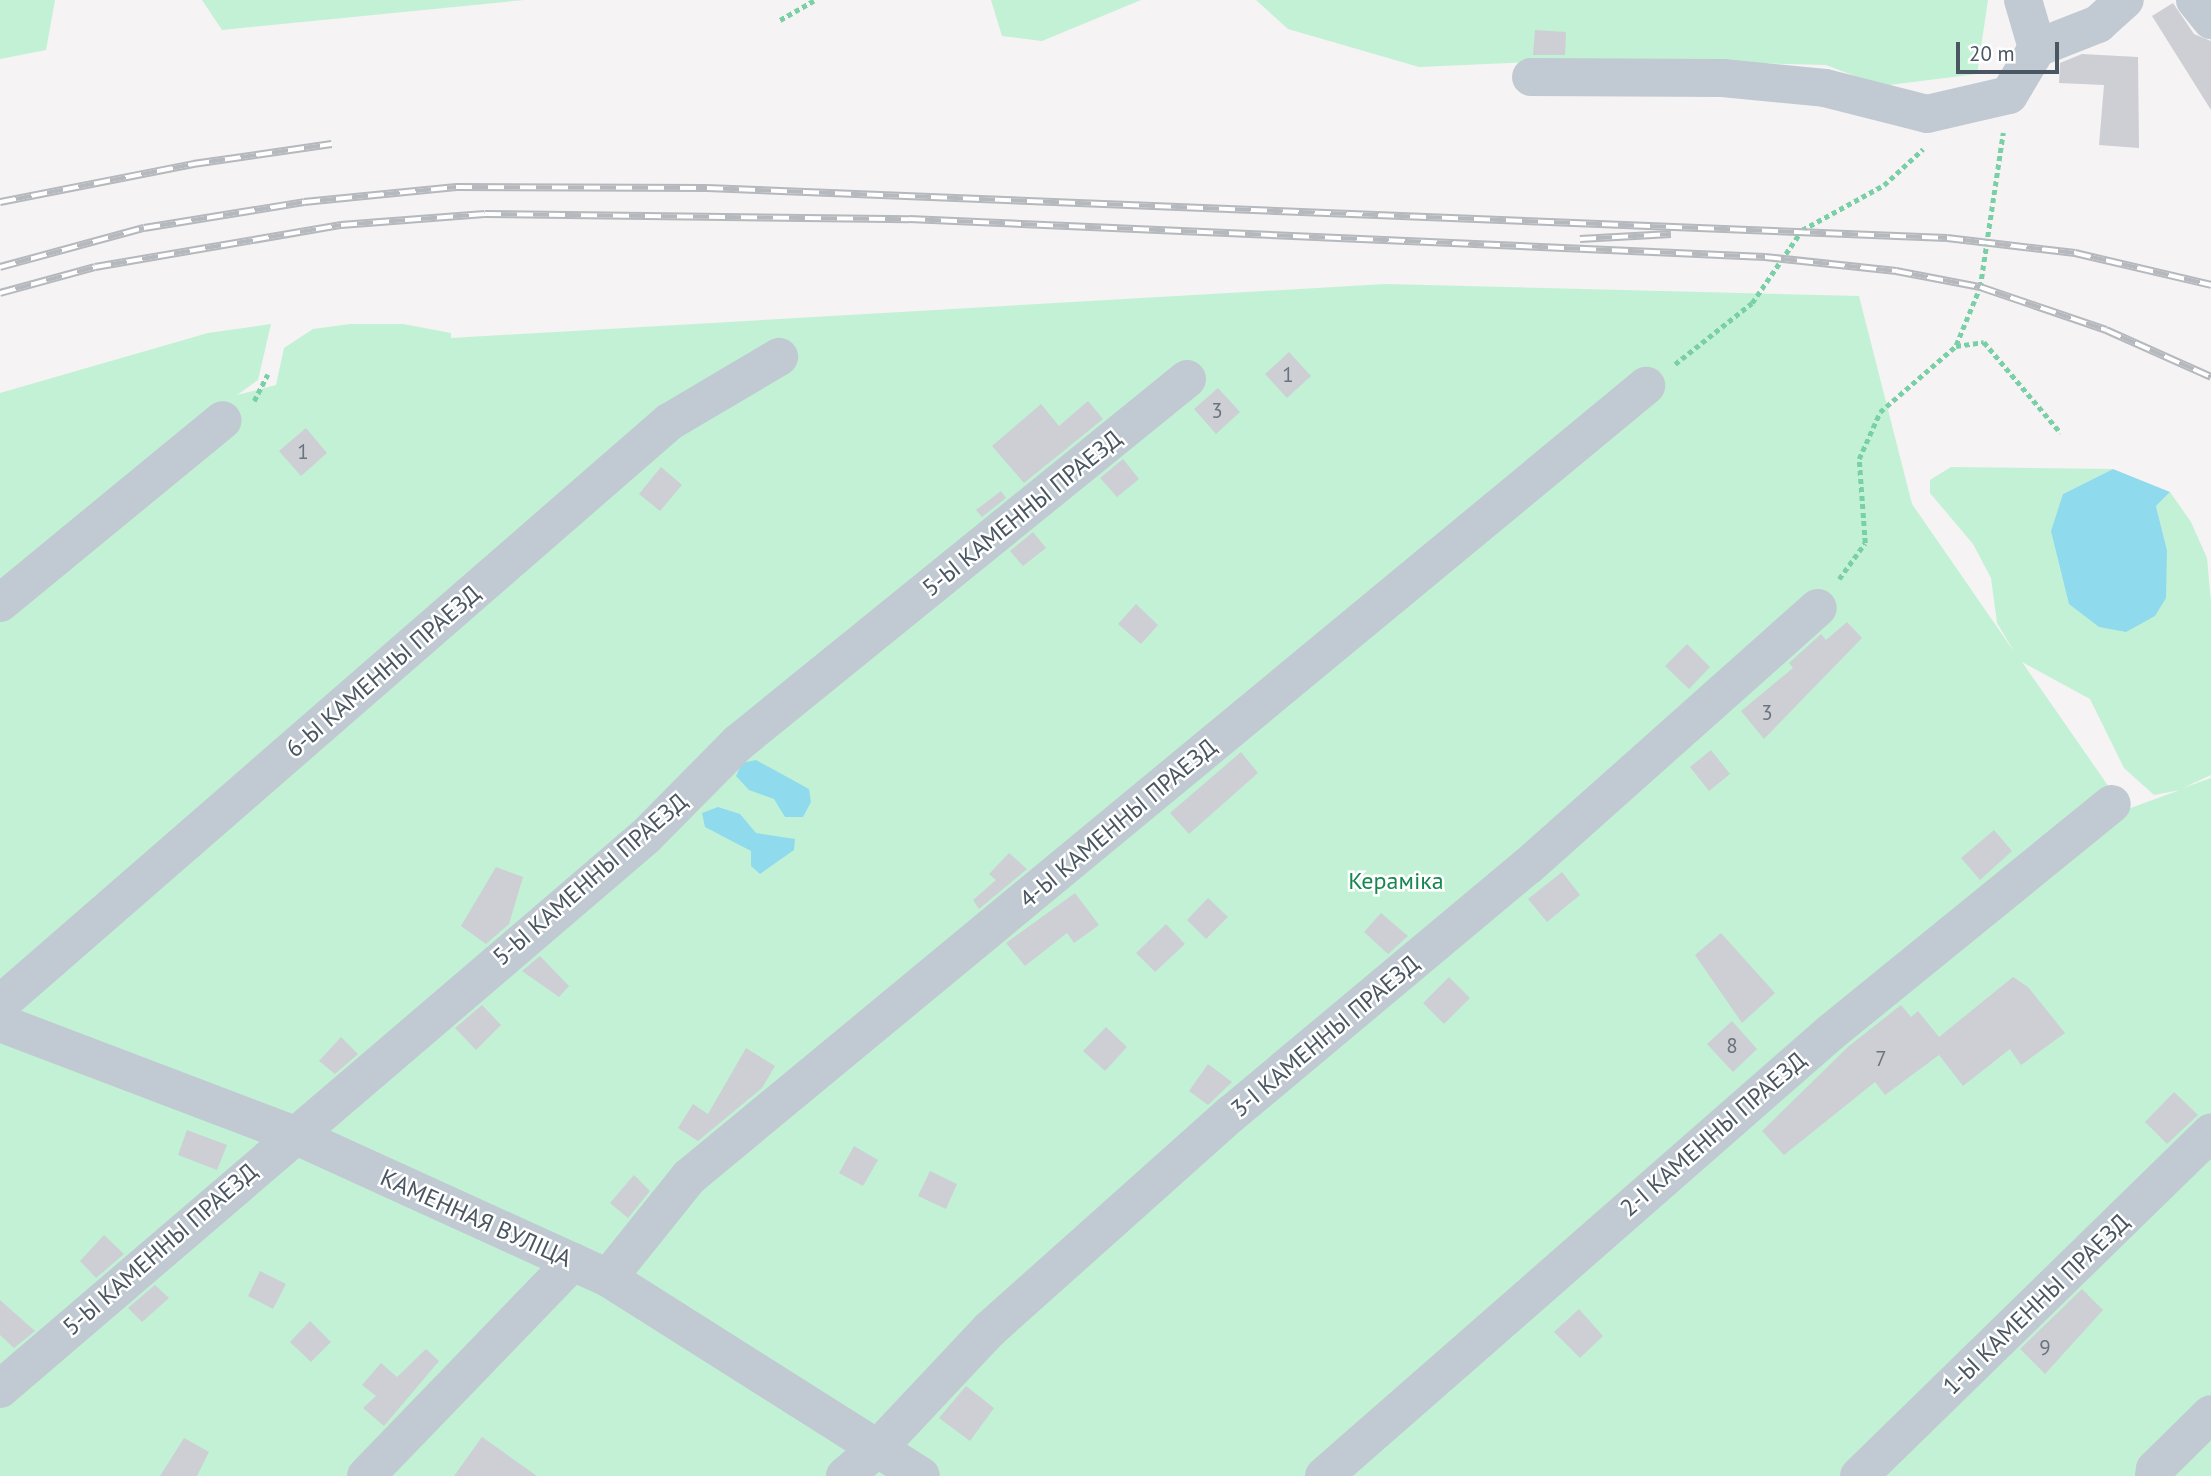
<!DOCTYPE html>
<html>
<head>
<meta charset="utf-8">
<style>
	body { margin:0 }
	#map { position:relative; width:2211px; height:1476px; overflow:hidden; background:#f5f3f3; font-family:"PT Sans",sans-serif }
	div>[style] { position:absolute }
	.green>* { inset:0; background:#c3f1d5 }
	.water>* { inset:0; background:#90daee }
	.building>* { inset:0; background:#cdcfd5 }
	.path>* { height:4.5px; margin-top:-2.25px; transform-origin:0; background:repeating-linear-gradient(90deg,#7ad0a6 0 5px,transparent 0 8.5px) }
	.minor>* { height:38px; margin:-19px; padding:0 19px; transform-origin:19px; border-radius:19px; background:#c1cad2 }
	.rail>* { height:8px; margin-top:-4px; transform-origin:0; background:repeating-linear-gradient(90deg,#fff 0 16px,#b5b8bd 0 32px); box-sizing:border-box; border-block:2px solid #b5b8bd }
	span { translate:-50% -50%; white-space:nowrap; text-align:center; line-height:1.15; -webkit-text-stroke:5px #fff; paint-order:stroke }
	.number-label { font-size:21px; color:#6b747e }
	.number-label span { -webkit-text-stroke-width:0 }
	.street-label { font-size:24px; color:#4a5661 }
	.park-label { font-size:24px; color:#17864f }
	.scale { position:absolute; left:1956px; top:42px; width:103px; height:32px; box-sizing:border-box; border:4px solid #4a5661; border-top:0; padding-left:9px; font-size:21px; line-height:24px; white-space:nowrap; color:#4a5661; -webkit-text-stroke:5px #fff; paint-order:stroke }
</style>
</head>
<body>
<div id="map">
	<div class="green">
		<div style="clip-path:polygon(0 0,55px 0,46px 50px,0 59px)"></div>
		<div style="clip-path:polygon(202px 0,524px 0,222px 30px)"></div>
		<div style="clip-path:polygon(991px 0,1141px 0,1042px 41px,1002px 36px)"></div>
		<div style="clip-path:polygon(1256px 0,1988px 0,1977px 74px,1881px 86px,1826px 65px,1603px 59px,1419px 67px,1288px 29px)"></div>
		<div style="clip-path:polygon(evenodd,1385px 284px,1859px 296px,1912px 504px,2015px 653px,1997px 623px,1991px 578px,1973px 544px,1930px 493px,1930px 480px,1951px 467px,2113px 469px,2063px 494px,2167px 550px,2156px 506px,2170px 492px,2191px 522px,2207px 558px,2211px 602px,2211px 775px,2183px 788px,2211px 778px,2211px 1476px,0 1476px,0 393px,208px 333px,271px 324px,258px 380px,237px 395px,276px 385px,284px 348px,313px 329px,350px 324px,403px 324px,451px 333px,451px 338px,1385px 284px,2022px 662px,2090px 699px,2124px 768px,2154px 795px,2180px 790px,2125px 810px,2022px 662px)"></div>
	</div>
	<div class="water">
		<div style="clip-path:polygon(2113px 469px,2170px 492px,2156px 506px,2167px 550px,2166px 598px,2155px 616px,2126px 632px,2099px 627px,2069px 604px,2051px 531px,2063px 494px)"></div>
		<div style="clip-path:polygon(756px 760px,809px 789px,811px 802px,803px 817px,785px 817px,774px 799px,749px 790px,736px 776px,742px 763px)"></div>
		<div style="clip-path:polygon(718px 807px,740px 814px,756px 833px,795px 839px,794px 850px,760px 874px,751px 866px,751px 851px,705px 827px,702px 813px)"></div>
	</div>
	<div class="building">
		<div style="clip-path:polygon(2173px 3px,2194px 34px,2211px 41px,2211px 110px,2152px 16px)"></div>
		<div style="clip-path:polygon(1535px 30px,1566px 32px,1565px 55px,1533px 55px)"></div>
		<div style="clip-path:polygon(2082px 54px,2138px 57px,2139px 148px,2099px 145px,2104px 85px,2059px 83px,2060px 63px)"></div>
		<div style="clip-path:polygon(1289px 352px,1311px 376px,1287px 398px,1265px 374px)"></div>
		<div style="clip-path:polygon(1218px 388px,1240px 412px,1216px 434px,1194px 409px)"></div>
		<div style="clip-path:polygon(1088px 401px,1103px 419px,1024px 483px,992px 446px,1041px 404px,1059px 426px)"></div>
		<div style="clip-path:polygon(306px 428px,327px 453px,301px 476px,279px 451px)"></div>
		<div style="clip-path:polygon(1123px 459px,1139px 479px,1117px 497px,1100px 478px)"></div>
		<div style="clip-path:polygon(661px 467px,682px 485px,660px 511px,639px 494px)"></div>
		<div style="clip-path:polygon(1001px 491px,1006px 498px,982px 517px,976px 510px)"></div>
		<div style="clip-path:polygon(1033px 532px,1046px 548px,1023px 566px,1010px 551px)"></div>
		<div style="clip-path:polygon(1136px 604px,1158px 625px,1141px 644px,1118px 624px)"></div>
		<div style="clip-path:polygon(1847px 622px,1862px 638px,1764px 739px,1741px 711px,1793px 668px,1789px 663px,1821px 634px,1826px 640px)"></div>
		<div style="clip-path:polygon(1687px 644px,1710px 667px,1689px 689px,1665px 666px)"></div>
		<div style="clip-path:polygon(1711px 750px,1730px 774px,1709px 791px,1690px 767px)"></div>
		<div style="clip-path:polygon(1241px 752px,1258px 773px,1189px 834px,1170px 813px)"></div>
		<div style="clip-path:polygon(1994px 830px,2012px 851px,1980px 880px,1961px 858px)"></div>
		<div style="clip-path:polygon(1009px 853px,1027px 869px,979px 909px,973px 900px,996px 880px,989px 874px)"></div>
		<div style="clip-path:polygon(496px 867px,523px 877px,509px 924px,486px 944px,461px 926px)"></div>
		<div style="clip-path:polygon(1562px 872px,1580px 895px,1547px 922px,1528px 899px)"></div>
		<div style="clip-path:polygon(1075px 893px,1099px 925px,1074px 943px,1067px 933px,1025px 966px,1006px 943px)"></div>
		<div style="clip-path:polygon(1208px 898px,1228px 917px,1206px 939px,1187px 920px)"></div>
		<div style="clip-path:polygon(1381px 913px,1408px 936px,1388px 954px,1364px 932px)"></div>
		<div style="clip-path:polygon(1166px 924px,1185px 944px,1155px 972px,1136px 953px)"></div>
		<div style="clip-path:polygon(1721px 933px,1775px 993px,1742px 1023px,1695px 955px)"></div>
		<div style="clip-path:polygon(540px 956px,569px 986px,559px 997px,522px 971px)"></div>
		<div style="clip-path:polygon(1449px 977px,1470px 998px,1444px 1024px,1423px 1003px)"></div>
		<div style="clip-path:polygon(2013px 977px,2028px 987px,2065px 1033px,2021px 1065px,2010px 1049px,1963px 1086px,1939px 1055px,1885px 1095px,1875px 1082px,1784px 1155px,1762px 1131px,1849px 1046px,1901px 1005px,1911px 1017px,1918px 1011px,1939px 1037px)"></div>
		<div style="clip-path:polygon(482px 1005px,501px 1025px,476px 1050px,455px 1028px)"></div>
		<div style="clip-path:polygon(1732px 1021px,1757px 1049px,1733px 1072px,1707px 1044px)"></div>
		<div style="clip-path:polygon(1106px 1027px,1127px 1047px,1105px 1071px,1083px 1051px)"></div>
		<div style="clip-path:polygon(341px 1037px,358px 1054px,335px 1074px,319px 1061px)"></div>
		<div style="clip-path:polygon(746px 1048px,775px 1066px,762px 1088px,698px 1141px,678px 1128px,693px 1104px,708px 1114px)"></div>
		<div style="clip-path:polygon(1208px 1064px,1232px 1082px,1208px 1105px,1189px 1091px)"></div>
		<div style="clip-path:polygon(2174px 1092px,2198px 1115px,2167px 1144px,2145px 1122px)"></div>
		<div style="clip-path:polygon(187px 1130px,227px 1145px,217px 1170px,178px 1155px)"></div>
		<div style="clip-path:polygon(854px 1146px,878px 1160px,863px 1186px,839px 1173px)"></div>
		<div style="clip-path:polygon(930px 1171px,957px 1184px,946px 1209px,918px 1196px)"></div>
		<div style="clip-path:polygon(634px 1175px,650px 1191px,628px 1218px,610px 1203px)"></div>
		<div style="clip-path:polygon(104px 1235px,124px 1254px,96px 1278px,80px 1261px)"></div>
		<div style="clip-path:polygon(260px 1271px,286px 1284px,273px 1309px,248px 1296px)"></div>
		<div style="clip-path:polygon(155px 1285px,169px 1298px,142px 1322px,128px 1308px)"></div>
		<div style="clip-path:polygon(2082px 1289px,2103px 1310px,2045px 1374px,2020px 1349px)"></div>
		<div style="clip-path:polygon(0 1300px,35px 1331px,14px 1348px,0 1335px)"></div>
		<div style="clip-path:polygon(1579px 1309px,1603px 1336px,1580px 1358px,1554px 1332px)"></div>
		<div style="clip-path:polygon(310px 1321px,331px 1342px,311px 1362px,290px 1342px)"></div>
		<div style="clip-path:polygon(426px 1349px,439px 1361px,384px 1426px,363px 1408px,376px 1396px,362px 1385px,381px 1363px,397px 1377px)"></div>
		<div style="clip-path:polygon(966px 1386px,994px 1408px,970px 1441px,939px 1418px)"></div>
		<div style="clip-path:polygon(482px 1437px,537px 1476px,454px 1476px)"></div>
		<div style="clip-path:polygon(184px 1438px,209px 1452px,197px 1476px,160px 1476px)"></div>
	</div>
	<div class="path">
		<div style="left:780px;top:20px;width:39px;rotate:-30deg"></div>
		<div style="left:1956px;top:345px;width:63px;rotate:-67.5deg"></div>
		<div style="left:1980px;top:287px;width:156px;rotate:-81.5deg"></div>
		<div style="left:1675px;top:364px;width:98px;rotate:-38.4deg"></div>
		<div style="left:1752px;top:303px;width:88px;rotate:-55.6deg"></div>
		<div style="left:1802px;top:230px;width:94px;rotate:-28.8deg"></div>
		<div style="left:1884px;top:185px;width:53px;rotate:-42.7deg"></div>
		<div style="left:254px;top:401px;width:30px;rotate:-63deg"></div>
		<div style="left:1839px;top:579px;width:44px;rotate:-54.2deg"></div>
		<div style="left:1865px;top:543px;width:84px;rotate:-94.1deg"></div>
		<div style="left:1859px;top:459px;width:51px;rotate:-65.9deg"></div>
		<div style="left:1880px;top:412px;width:101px;rotate:-41deg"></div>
		<div style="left:1956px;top:346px;width:28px;rotate:-8deg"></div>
		<div style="left:1984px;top:342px;width:119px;rotate:49.8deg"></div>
	</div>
	<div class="minor">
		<div style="left:2023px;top:0;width:50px;rotate:73.7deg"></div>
		<div style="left:2195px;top:0;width:26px;rotate:51deg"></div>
		<div style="left:1531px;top:77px;width:192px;rotate:0.3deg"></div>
		<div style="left:1723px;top:78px;width:102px;rotate:5.6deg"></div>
		<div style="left:1825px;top:88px;width:105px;rotate:14.3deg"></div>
		<div style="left:1927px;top:114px;width:84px;rotate:-13deg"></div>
		<div style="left:2009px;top:95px;width:55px;rotate:-59.2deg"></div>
		<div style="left:2037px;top:48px;width:66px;rotate:-21.5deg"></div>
		<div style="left:2098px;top:24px;width:36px;rotate:-42deg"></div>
		<div style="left:0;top:603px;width:288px;rotate:-39.4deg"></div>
		<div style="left:0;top:1004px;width:887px;rotate:-41.02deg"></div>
		<div style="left:669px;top:422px;width:128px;rotate:-30.6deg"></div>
		<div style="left:0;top:1023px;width:312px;rotate:20.8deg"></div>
		<div style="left:292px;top:1134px;width:347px;rotate:24.5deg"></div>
		<div style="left:608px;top:1278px;width:370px;rotate:32.3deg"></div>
		<div style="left:608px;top:1278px;width:129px;rotate:-51.3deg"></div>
		<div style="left:689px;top:1177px;width:1242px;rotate:-39.58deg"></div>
		<div style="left:0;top:1389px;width:850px;rotate:-40.56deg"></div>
		<div style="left:646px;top:836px;width:131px;rotate:-45.3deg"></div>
		<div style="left:738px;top:743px;width:578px;rotate:-39.03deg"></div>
		<div style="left:366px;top:1476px;width:298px;rotate:-46deg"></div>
		<div style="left:845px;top:1476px;width:45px;rotate:-40.5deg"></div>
		<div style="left:879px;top:1447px;width:161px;rotate:-46.8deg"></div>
		<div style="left:989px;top:1330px;width:324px;rotate:-41.8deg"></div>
		<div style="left:1231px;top:1114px;width:387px;rotate:-39.9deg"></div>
		<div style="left:1528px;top:866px;width:388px;rotate:-41.7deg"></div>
		<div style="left:1324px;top:1476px;width:673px;rotate:-41.2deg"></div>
		<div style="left:1830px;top:1033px;width:363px;rotate:-39.1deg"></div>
		<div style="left:1859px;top:1476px;width:492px;rotate:-44.3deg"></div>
		<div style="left:2154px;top:1476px;width:7px;rotate:-82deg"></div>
		<div style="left:2155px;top:1469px;width:78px;rotate:-44.5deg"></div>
	</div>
	<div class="rail">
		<div style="left:0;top:202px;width:197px;rotate:-11.1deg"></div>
		<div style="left:193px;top:164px;width:140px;rotate:-8.2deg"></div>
		<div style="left:1580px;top:239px;width:91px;rotate:-3.1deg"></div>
		<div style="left:0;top:267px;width:149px;rotate:-15.2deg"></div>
		<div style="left:144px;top:228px;width:162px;rotate:-9.2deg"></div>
		<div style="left:304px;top:202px;width:153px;rotate:-5.6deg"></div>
		<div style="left:456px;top:187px;width:251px;rotate:0.2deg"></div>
		<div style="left:707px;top:188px;width:1241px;rotate:2.31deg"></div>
		<div style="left:1947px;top:238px;width:129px;rotate:6.7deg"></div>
		<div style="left:2075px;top:253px;width:140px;rotate:13.2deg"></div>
		<div style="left:0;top:293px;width:98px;rotate:-15.3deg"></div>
		<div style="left:95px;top:267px;width:250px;rotate:-9.7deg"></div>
		<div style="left:341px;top:225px;width:144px;rotate:-4.4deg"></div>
		<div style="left:485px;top:214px;width:424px;rotate:0.7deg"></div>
		<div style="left:909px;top:219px;width:857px;rotate:2.54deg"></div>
		<div style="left:1765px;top:257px;width:132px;rotate:6.1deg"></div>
		<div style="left:1896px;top:271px;width:86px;rotate:10.8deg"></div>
		<div style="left:1980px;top:287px;width:133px;rotate:18.8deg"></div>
		<div style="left:2106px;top:330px;width:115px;rotate:24.1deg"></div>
	</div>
	<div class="number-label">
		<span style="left:1288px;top:375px">1</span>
		<span style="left:1217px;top:411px">3</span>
		<span style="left:303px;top:452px">1</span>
		<span style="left:1767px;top:713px">3</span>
		<span style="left:1732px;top:1046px">8</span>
		<span style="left:1881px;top:1059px">7</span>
		<span style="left:2045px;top:1348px">9</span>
	</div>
	<div class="street-label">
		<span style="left:1022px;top:513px;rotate:-39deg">5-Ы КАМЕННЫ ПРАЕЗД</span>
		<span style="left:383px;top:671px;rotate:-41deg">6-Ы КАМЕННЫ ПРАЕЗД</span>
		<span style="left:1118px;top:823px;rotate:-40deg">4-Ы КАМЕННЫ ПРАЕЗД</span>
		<span style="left:590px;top:879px;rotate:-41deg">5-Ы КАМЕННЫ ПРАЕЗД</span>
		<span style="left:1325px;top:1036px;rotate:-40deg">3-І КАМЕННЫ ПРАЕЗД</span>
		<span style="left:1713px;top:1134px;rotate:-41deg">2-І КАМЕННЫ ПРАЕЗД</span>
		<span style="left:476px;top:1218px;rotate:24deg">КАМЕННАЯ ВУЛІЦА</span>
		<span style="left:160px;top:1249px;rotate:-41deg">5-Ы КАМЕННЫ ПРАЕЗД</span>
		<span style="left:2036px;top:1304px;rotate:-44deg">1-Ы КАМЕННЫ ПРАЕЗД</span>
	</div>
	<div class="park-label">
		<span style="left:1396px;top:881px">Кераміка</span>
	</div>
	<div class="scale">20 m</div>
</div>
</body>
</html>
